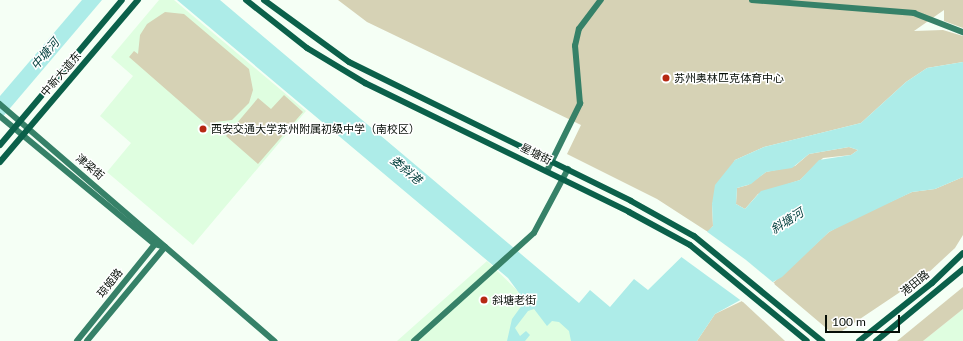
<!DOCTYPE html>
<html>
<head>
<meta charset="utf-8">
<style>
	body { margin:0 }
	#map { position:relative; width:963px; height:341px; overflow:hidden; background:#f5fff5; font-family:Lato,"Noto Sans SC",sans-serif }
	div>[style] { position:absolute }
	.built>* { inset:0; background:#dffee0 }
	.green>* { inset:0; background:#d6d2b5 }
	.water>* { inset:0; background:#adece8 }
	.pier>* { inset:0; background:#f5fff5 }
	.secondary>* { height:5.5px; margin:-2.75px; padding:0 2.75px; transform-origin:2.75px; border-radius:2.75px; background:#368168 }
	.primary>* { height:6px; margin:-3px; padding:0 3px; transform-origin:3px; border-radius:3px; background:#0b604a }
	.dots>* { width:11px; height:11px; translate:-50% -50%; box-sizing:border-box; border:2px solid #fff; border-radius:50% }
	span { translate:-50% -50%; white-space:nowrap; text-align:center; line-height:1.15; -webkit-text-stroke:3px #fff; paint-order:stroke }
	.street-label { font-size:11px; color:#060e07 }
	.poi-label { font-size:11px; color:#060e07 }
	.left { translate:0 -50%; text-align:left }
	.water-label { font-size:12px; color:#003e3c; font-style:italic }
	.scale { position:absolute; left:825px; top:315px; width:75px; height:18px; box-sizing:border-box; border:2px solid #060e07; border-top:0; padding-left:5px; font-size:12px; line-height:14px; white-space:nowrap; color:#060e07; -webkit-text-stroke:3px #fff; paint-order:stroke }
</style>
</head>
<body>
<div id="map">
	<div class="built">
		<div style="clip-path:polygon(159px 0,174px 0,306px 111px,193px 245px,107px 172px,131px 143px,100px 116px,133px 76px,111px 57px)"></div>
		<div style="clip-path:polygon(487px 261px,523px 296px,524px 305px,539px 301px,582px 341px,397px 341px)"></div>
		<div style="clip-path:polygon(963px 309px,963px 341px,923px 341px)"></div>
	</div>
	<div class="green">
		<div style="clip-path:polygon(338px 0,963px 0,963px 28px,944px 21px,944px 10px,914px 31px,943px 30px,963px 36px,963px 62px,927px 68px,906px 82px,861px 123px,764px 147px,735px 160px,712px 204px,713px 226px,708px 232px,657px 199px,567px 154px,581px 125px,367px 22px)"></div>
		<div style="clip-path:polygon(165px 12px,184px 14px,249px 69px,253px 90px,249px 103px,232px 120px,215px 122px,221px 128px,216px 133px,129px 57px,134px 51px,138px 54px,140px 35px,147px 24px)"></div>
		<div style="clip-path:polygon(284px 95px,303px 112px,258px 164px,226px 136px,258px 98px,271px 109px)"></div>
		<div style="clip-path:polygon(849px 147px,858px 150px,851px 155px,823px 158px,800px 180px,758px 194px,745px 209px,736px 204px,737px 188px,748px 185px,766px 172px,795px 166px,809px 154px)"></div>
		<div style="clip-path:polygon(963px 177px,963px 235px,955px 248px,927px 274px,842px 331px,832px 333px,773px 283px,829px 232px,850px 220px,912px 192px,935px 189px)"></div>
		<div style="clip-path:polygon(963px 287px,963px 309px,923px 341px,897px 341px)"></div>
		<div style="clip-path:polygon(742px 301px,785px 341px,697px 341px,715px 314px)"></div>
	</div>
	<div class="water">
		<div style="clip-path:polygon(82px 0,102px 0,0 120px,0 96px)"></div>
		<div style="clip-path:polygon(evenodd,177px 0,220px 0,579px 303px,590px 290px,610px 307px,634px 279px,648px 290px,713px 226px,712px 204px,715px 185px,735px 160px,764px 147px,861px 123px,906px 82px,927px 68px,963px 62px,963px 177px,935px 189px,912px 192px,829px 232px,782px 277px,715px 314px,697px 341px,571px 341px,569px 331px,559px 322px,552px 321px,547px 326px,534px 309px,528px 311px,515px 328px,520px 336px,526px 331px,530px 335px,525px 341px,507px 341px,512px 319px,525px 301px,508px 278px,177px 0,849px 147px,858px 150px,851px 155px,819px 160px,800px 180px,761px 191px,745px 209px,736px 204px,737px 188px,751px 184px,766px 172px,792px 168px,809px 154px,849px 147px)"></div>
	</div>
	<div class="pier">
		<div style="clip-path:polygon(706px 231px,746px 260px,775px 284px,743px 302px,680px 256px)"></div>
	</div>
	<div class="secondary">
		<div style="left:752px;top:0;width:163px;rotate:4.6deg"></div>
		<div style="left:914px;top:13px;width:53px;rotate:21.2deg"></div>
		<div style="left:0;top:104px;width:363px;rotate:40.8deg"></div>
		<div style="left:0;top:116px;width:201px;rotate:39.6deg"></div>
		<div style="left:155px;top:244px;width:10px;rotate:17deg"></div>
		<div style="left:547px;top:171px;width:75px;rotate:-63.8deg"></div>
		<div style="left:580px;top:104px;width:58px;rotate:-94.9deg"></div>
		<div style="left:575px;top:46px;width:17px;rotate:-77deg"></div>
		<div style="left:579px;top:29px;width:36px;rotate:-53deg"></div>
		<div style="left:77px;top:341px;width:127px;rotate:-51.1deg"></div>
		<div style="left:87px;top:341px;width:122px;rotate:-50.3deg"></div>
		<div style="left:414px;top:341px;width:161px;rotate:-42deg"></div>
		<div style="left:534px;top:233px;width:72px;rotate:-62deg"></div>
	</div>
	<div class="primary">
		<div style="left:246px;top:0;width:78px;rotate:38.2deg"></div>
		<div style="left:307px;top:48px;width:68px;rotate:31.1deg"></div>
		<div style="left:365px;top:83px;width:294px;rotate:26deg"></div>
		<div style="left:629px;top:212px;width:69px;rotate:28.4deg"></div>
		<div style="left:690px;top:245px;width:151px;rotate:39.4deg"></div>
		<div style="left:264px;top:0;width:105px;rotate:36.1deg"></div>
		<div style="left:349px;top:62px;width:314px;rotate:26.2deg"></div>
		<div style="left:631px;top:201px;width:72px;rotate:29.1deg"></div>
		<div style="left:694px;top:236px;width:166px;rotate:39.4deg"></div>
		<div style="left:0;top:145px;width:189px;rotate:-49.9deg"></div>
		<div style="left:0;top:162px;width:213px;rotate:-49.6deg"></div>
		<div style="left:859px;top:341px;width:93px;rotate:-38.5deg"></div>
		<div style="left:932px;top:283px;width:43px;rotate:-44.1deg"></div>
		<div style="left:876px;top:341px;width:113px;rotate:-39.6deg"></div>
	</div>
	<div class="dots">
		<div style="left:666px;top:78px;background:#b62913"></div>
		<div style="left:203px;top:129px;background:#b62913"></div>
		<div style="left:484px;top:300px;background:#b62913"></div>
	</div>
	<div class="street-label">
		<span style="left:61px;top:74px;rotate:-49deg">中新大道东</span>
		<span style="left:536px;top:154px;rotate:26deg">星塘街</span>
		<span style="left:90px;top:167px;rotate:40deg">津梁街</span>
		<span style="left:110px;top:283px;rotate:-51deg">琼姬路</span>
		<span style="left:915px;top:283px;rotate:-39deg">港田路</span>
	</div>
	<div class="poi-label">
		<span class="left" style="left:674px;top:78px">苏州奥林匹克体育中心</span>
		<span class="left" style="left:211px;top:129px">西安交通大学苏州附属初级中学（南校区）</span>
		<span class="left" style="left:492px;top:300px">斜塘老街</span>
	</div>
	<div class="water-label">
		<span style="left:45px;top:54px;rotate:-50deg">中塘河</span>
		<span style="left:406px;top:170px;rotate:40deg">娄斜港</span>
		<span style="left:787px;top:221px;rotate:-32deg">斜塘河</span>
	</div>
	<div class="scale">100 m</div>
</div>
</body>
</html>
